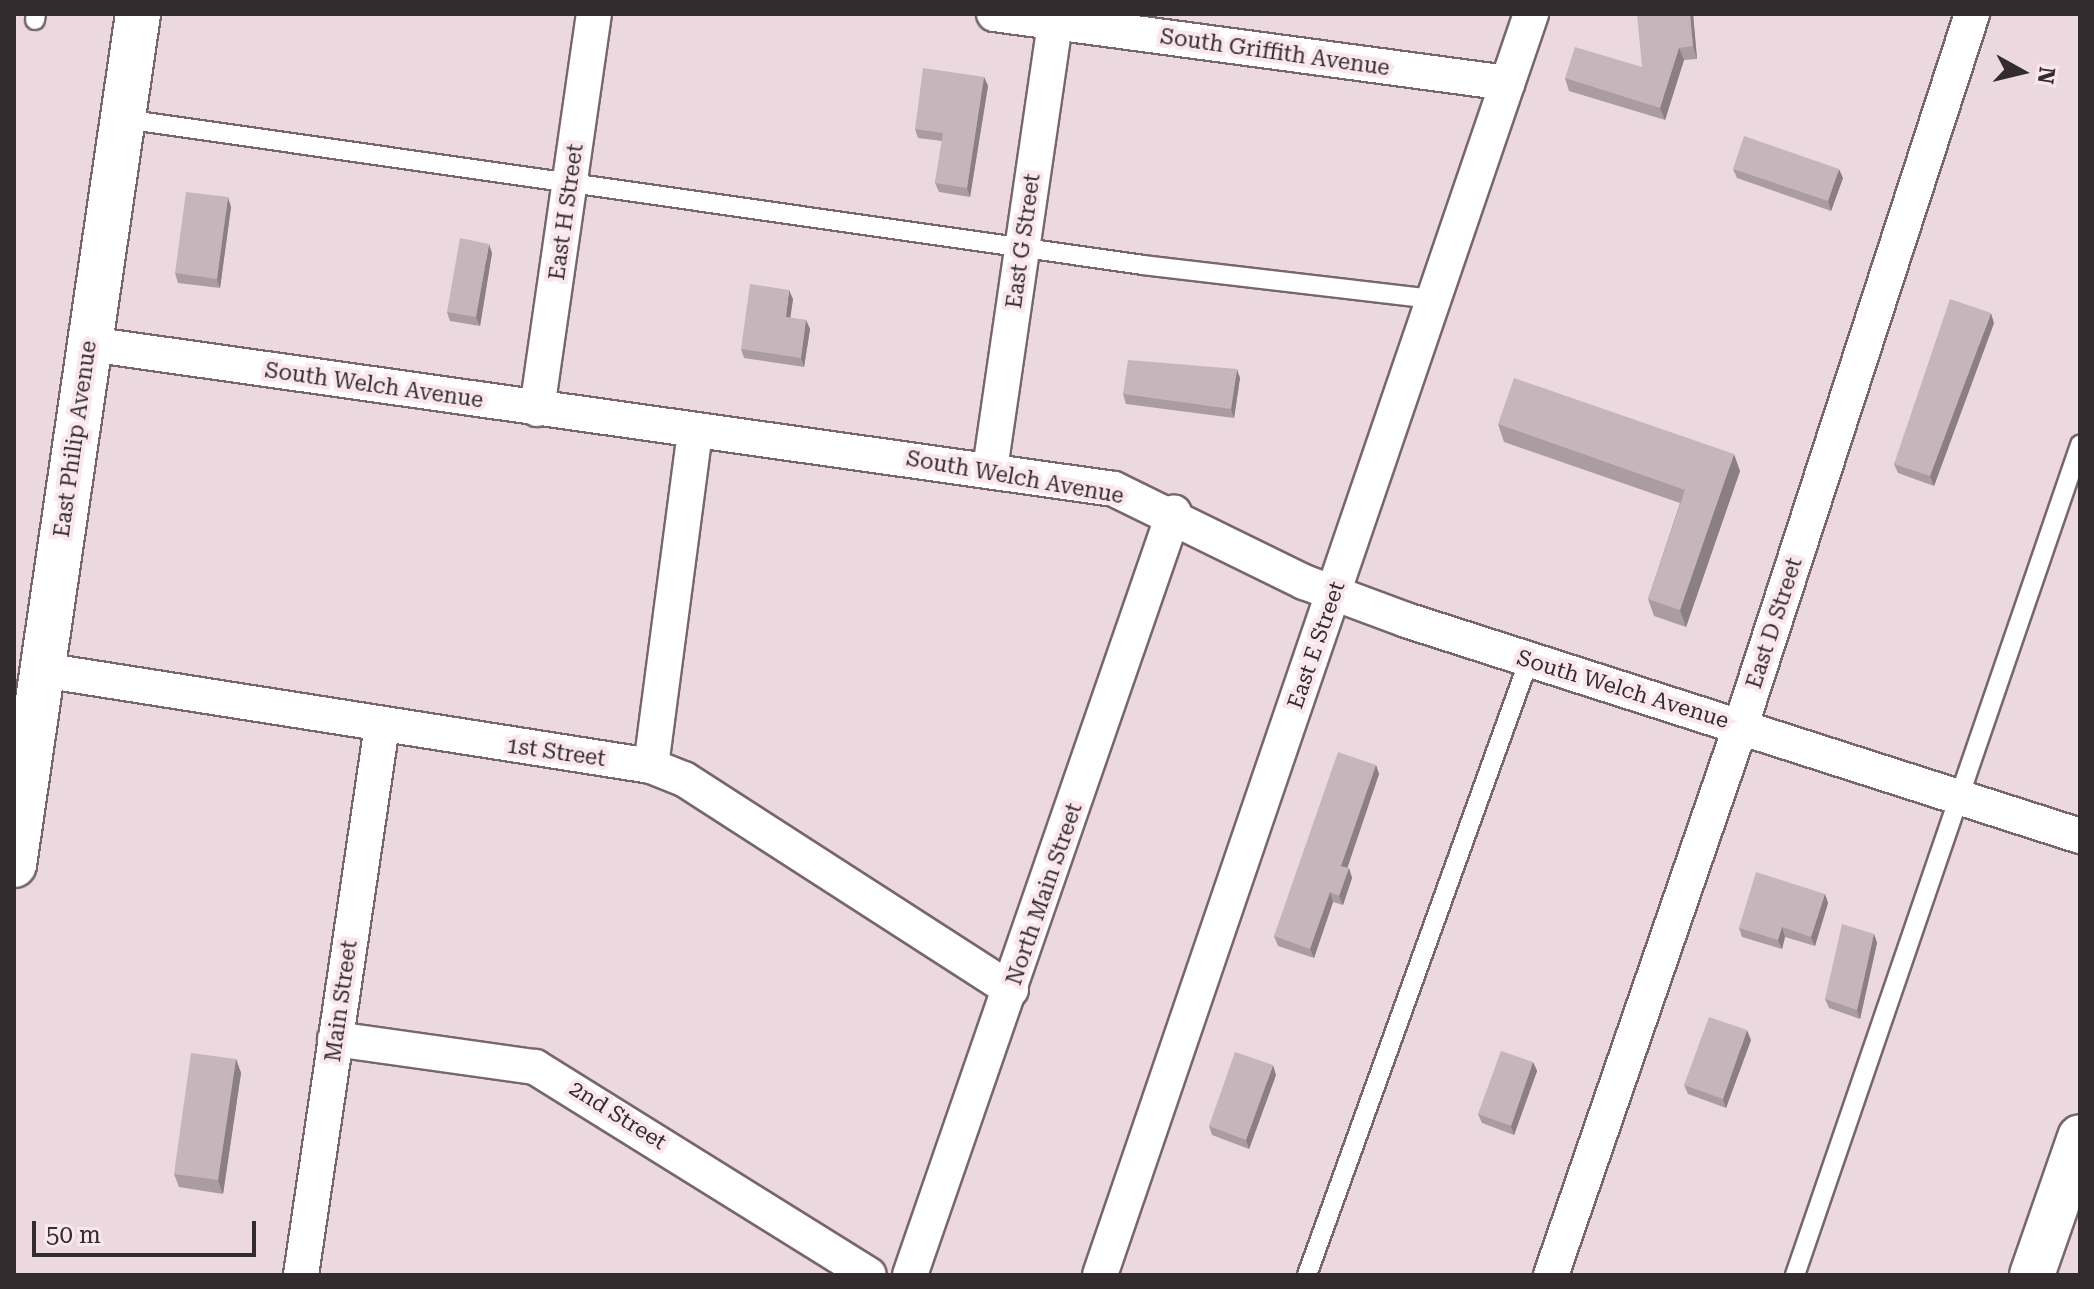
<!DOCTYPE html>
<html>
<head>
<meta charset="utf-8">
<style>
	body { margin:0 }
	#map { position:relative; width:2094px; height:1289px; overflow:hidden; background:#ecd9df; font-family:"Roboto Serif",serif }
	div>[style] { position:absolute }
	.roads { filter:drop-shadow(2px 0 #77676b) drop-shadow(-2px 0 #77676b) drop-shadow(0 2px #77676b) drop-shadow(0 -2px #77676b) }
	.lane>* { height:18px; margin:-9px; padding:0 9px; transform-origin:9px; border-radius:9px; background:#fff }
	.street>* { height:34px; margin:-17px; padding:0 17px; transform-origin:17px; border-radius:17px; background:#fff }
	.secondary>* { height:44px; margin:-22px; padding:0 22px; transform-origin:22px; border-radius:22px; background:#fff }
	.wall>* { inset:0; background:#aa9ca0 }
	.shaded-wall>* { inset:0; background:#8b7f82 }
	.building>* { inset:0; background:#c6b5ba }
	span { translate:-50% -50%; white-space:nowrap; text-align:center; line-height:1.15; -webkit-text-stroke:8px #f9e7ec; paint-order:stroke }
	.street-label { font-size:22px; color:#332c2e }
	.frame { position:absolute; inset:0; border:16px solid #332c2e; pointer-events:none }
	.north { position:absolute; left:1982px; top:32px; width:80px; height:80px; -webkit-text-stroke:6px #f9e7ec; paint-order:stroke; rotate:98deg; font-size:22px; font-weight:700; line-height:32px; text-align:center; color:#332c2e }
	.north::after { content:''; display:block; margin:auto; width:28px; height:36px; background:#332c2e; clip-path:polygon(50% 0,100% 100%,50% 72%,0 100%) }
	.scale { position:absolute; left:32px; top:1221px; width:224px; height:36px; box-sizing:border-box; border:4px solid #332c2e; border-top:0; padding-left:10px; font-size:24px; line-height:28px; white-space:nowrap; color:#332c2e; -webkit-text-stroke:6px #f9e7ec; paint-order:stroke }
</style>
</head>
<body>
<div id="map">
	<div class="roads">
		<div class="lane">
			<div style="left:35px;top:20px;width:6px;rotate:-81deg"></div>
			<div style="left:124px;top:119px;width:1029px;rotate:8.15deg"></div>
			<div style="left:1143px;top:265px;width:293px;rotate:6.7deg"></div>
			<div style="left:1307px;top:1275px;width:654px;rotate:-70.15deg"></div>
			<div style="left:1795px;top:1275px;width:878px;rotate:-71.05deg"></div>
		</div>
		<div class="street">
			<div style="left:994px;top:14px;width:518px;rotate:7.66deg"></div>
			<div style="left:89px;top:344px;width:1035px;rotate:8.05deg"></div>
			<div style="left:1114px;top:489px;width:212px;rotate:26.1deg"></div>
			<div style="left:1304px;top:582px;width:109px;rotate:20.4deg"></div>
			<div style="left:1406px;top:620px;width:708px;rotate:17.77deg"></div>
			<div style="left:537px;top:409px;width:399px;rotate:-81.8deg"></div>
			<div style="left:990px;top:469px;width:460px;rotate:-81.7deg"></div>
			<div style="left:42px;top:670px;width:617px;rotate:8.96deg"></div>
			<div style="left:651px;top:766px;width:35px;rotate:22deg"></div>
			<div style="left:684px;top:779px;width:389px;rotate:32.8deg"></div>
			<div style="left:651px;top:766px;width:338px;rotate:-82.5deg"></div>
			<div style="left:335px;top:1039px;width:202px;rotate:8deg"></div>
			<div style="left:535px;top:1067px;width:393px;rotate:31.9deg"></div>
			<div style="left:301px;top:1275px;width:555px;rotate:-81.61deg"></div>
			<div style="left:910px;top:1275px;width:807px;rotate:-70.91deg"></div>
			<div style="left:1100px;top:1275px;width:1333px;rotate:-71.13deg"></div>
			<div style="left:1551px;top:1275px;width:582px;rotate:-70.94deg"></div>
			<div style="left:1741px;top:725px;width:748px;rotate:-72deg"></div>
		</div>
		<div class="secondary">
			<div style="left:14px;top:865px;width:860px;rotate:-81.71deg"></div>
			<div style="left:2032px;top:1275px;width:146px;rotate:-70.8deg"></div>
		</div>
	</div>
	<div class="wall">
		<div style="clip-path:polygon(1693px 14px,1697px 59px,1684px 60px,1665px 120px,1569px 91px,1565px 78px,1642px 67px)"></div>
		<div style="clip-path:polygon(984px 77px,988px 86px,970px 197px,939px 192px,935px 183px,942px 141px,918px 138px,915px 129px)"></div>
		<div style="clip-path:polygon(1733px 169px,1843px 178px,1831px 211px,1737px 178px)"></div>
		<div style="clip-path:polygon(231px 207px,220px 288px,178px 283px,175px 273px)"></div>
		<div style="clip-path:polygon(492px 253px,480px 326px,450px 321px,447px 312px)"></div>
		<div style="clip-path:polygon(793px 299px,790px 318px,806px 320px,810px 329px,804px 367px,744px 358px,741px 349px)"></div>
		<div style="clip-path:polygon(1994px 323px,1934px 486px,1898px 473px,1894px 464px)"></div>
		<div style="clip-path:polygon(1240px 378px,1234px 418px,1126px 404px,1123px 394px)"></div>
		<div style="clip-path:polygon(1498px 424px,1740px 471px,1686px 627px,1654px 616px,1648px 599px,1680px 503px,1504px 442px)"></div>
		<div style="clip-path:polygon(1376px 765px,1379px 774px,1347px 868px,1349px 868px,1352px 878px,1343px 905px,1333px 902px,1314px 958px,1278px 946px,1274px 936px)"></div>
		<div style="clip-path:polygon(1825px 894px,1828px 903px,1815px 946px,1785px 937px,1782px 949px,1742px 937px,1739px 928px)"></div>
		<div style="clip-path:polygon(1874px 934px,1877px 943px,1860px 1019px,1829px 1008px,1825px 999px)"></div>
		<div style="clip-path:polygon(1751px 1040px,1726px 1108px,1688px 1094px,1684px 1085px)"></div>
		<div style="clip-path:polygon(236px 1059px,241px 1073px,223px 1194px,179px 1187px,174px 1174px)"></div>
		<div style="clip-path:polygon(1533px 1062px,1537px 1071px,1514px 1135px,1482px 1123px,1478px 1114px)"></div>
		<div style="clip-path:polygon(1276px 1075px,1249px 1149px,1212px 1135px,1209px 1126px)"></div>
	</div>
	<div class="shaded-wall">
		<div style="clip-path:polygon(1690px 14px,1693px 14px,1697px 59px,1693px 46px)"></div>
		<div style="clip-path:polygon(1679px 48px,1684px 60px,1665px 120px,1660px 108px)"></div>
		<div style="clip-path:polygon(984px 77px,988px 86px,970px 197px,967px 188px)"></div>
		<div style="clip-path:polygon(1839px 169px,1843px 178px,1831px 211px,1828px 201px)"></div>
		<div style="clip-path:polygon(228px 197px,231px 207px,220px 288px,217px 279px)"></div>
		<div style="clip-path:polygon(489px 244px,492px 253px,480px 326px,476px 317px)"></div>
		<div style="clip-path:polygon(789px 290px,793px 299px,789px 327px,786px 317px)"></div>
		<div style="clip-path:polygon(1991px 313px,1994px 323px,1934px 486px,1930px 476px)"></div>
		<div style="clip-path:polygon(806px 320px,810px 329px,804px 367px,801px 358px)"></div>
		<div style="clip-path:polygon(1237px 369px,1240px 378px,1234px 418px,1231px 409px)"></div>
		<div style="clip-path:polygon(1734px 454px,1740px 471px,1686px 627px,1680px 610px)"></div>
		<div style="clip-path:polygon(1376px 765px,1379px 774px,1345px 875px,1341px 866px)"></div>
		<div style="clip-path:polygon(1349px 868px,1352px 878px,1343px 905px,1339px 896px)"></div>
		<div style="clip-path:polygon(1330px 892px,1333px 902px,1314px 958px,1310px 949px)"></div>
		<div style="clip-path:polygon(1825px 894px,1828px 903px,1815px 946px,1811px 937px)"></div>
		<div style="clip-path:polygon(1782px 927px,1785px 937px,1782px 949px,1778px 940px)"></div>
		<div style="clip-path:polygon(1874px 934px,1877px 943px,1860px 1019px,1857px 1010px)"></div>
		<div style="clip-path:polygon(1747px 1030px,1751px 1040px,1726px 1108px,1723px 1099px)"></div>
		<div style="clip-path:polygon(236px 1059px,241px 1073px,223px 1194px,218px 1180px)"></div>
		<div style="clip-path:polygon(1533px 1062px,1537px 1071px,1514px 1135px,1511px 1126px)"></div>
		<div style="clip-path:polygon(1273px 1065px,1276px 1075px,1249px 1149px,1246px 1140px)"></div>
	</div>
	<div class="building">
		<div style="clip-path:polygon(1637px 14px,1690px 14px,1693px 46px,1679px 48px,1660px 108px,1565px 78px,1575px 47px,1642px 67px)"></div>
		<div style="clip-path:polygon(923px 68px,984px 77px,967px 188px,935px 183px,943px 133px,915px 129px)"></div>
		<div style="clip-path:polygon(1744px 136px,1839px 169px,1828px 201px,1733px 169px)"></div>
		<div style="clip-path:polygon(186px 192px,228px 197px,217px 279px,175px 273px)"></div>
		<div style="clip-path:polygon(460px 238px,489px 244px,476px 317px,447px 312px)"></div>
		<div style="clip-path:polygon(750px 284px,789px 290px,786px 317px,806px 320px,801px 358px,741px 349px)"></div>
		<div style="clip-path:polygon(1950px 299px,1991px 313px,1930px 476px,1894px 464px)"></div>
		<div style="clip-path:polygon(1128px 360px,1237px 369px,1231px 409px,1123px 394px)"></div>
		<div style="clip-path:polygon(1514px 378px,1734px 454px,1680px 610px,1648px 599px,1685px 490px,1498px 424px)"></div>
		<div style="clip-path:polygon(1338px 752px,1376px 765px,1341px 866px,1349px 868px,1339px 896px,1330px 892px,1310px 949px,1274px 936px)"></div>
		<div style="clip-path:polygon(1756px 872px,1825px 894px,1811px 937px,1782px 927px,1778px 940px,1739px 928px)"></div>
		<div style="clip-path:polygon(1842px 924px,1874px 934px,1857px 1010px,1825px 999px)"></div>
		<div style="clip-path:polygon(1709px 1017px,1747px 1030px,1723px 1099px,1684px 1085px)"></div>
		<div style="clip-path:polygon(1501px 1051px,1533px 1062px,1511px 1126px,1478px 1114px)"></div>
		<div style="clip-path:polygon(1235px 1052px,1273px 1065px,1246px 1140px,1209px 1126px)"></div>
		<div style="clip-path:polygon(191px 1053px,236px 1059px,218px 1180px,174px 1174px)"></div>
	</div>
	<div class="street-label">
		<span style="left:1275px;top:52px;rotate:8deg">South Griffith Avenue</span>
		<span style="left:566px;top:212px;rotate:-82deg">East H Street</span>
		<span style="left:1023px;top:241px;rotate:-82deg">East G Street</span>
		<span style="left:374px;top:385px;rotate:8deg">South Welch Avenue</span>
		<span style="left:75px;top:439px;rotate:-82deg">East Philip Avenue</span>
		<span style="left:1015px;top:477px;rotate:10deg">South Welch Avenue</span>
		<span style="left:1774px;top:623px;rotate:-72deg">East D Street</span>
		<span style="left:1316px;top:645px;rotate:-71deg">East E Street</span>
		<span style="left:1623px;top:689px;rotate:17deg">South Welch Avenue</span>
		<span style="left:556px;top:752px;rotate:8deg">1st Street</span>
		<span style="left:1044px;top:894px;rotate:-71deg">North Main Street</span>
		<span style="left:341px;top:1001px;rotate:-82deg">Main Street</span>
		<span style="left:618px;top:1115px;rotate:32deg">2nd Street</span>
	</div>
	<div class="frame"></div>
	<div class="north">N</div>
	<div class="scale">50 m</div>
</div>
</body>
</html>
